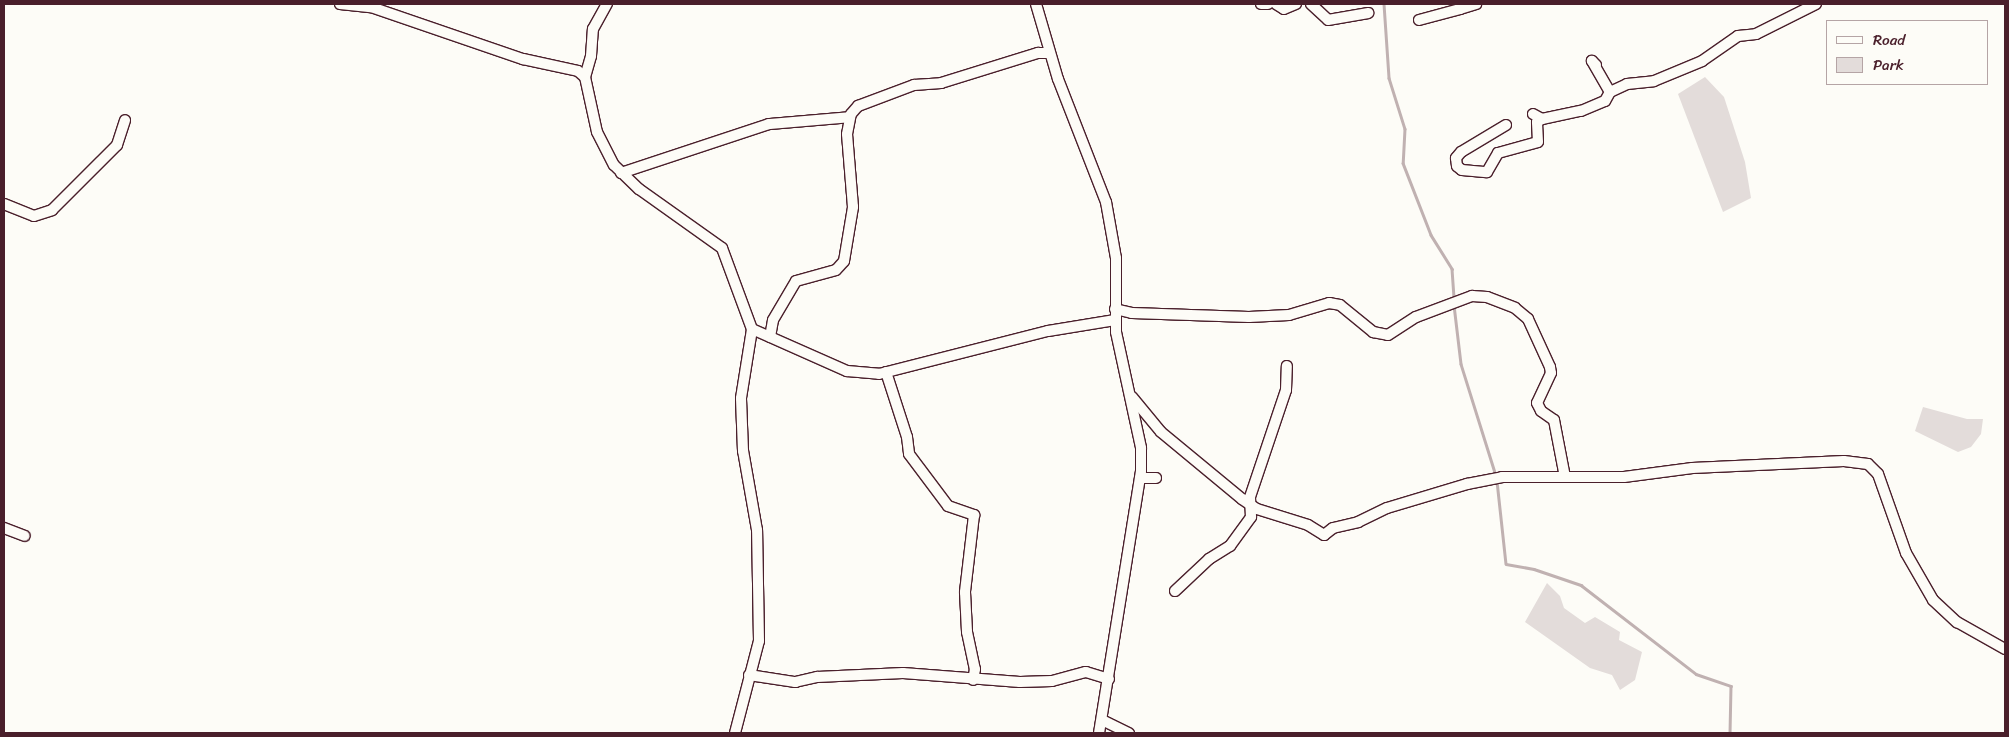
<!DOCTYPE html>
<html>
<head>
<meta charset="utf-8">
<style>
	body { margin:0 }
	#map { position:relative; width:2009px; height:737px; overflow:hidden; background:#fdfcf7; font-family:Sriracha,sans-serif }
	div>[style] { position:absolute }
	.green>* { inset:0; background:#e3dcda }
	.stream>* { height:2.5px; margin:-1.25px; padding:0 1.25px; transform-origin:1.25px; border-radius:1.25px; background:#c0b1b1 }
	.roads { filter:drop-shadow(1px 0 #4a1f2b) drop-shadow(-1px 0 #4a1f2b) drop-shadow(0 1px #4a1f2b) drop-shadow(0 -1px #4a1f2b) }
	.minor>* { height:10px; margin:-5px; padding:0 5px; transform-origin:5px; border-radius:5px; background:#fdfcf7 }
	span { translate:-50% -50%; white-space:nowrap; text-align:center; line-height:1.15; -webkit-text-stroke:5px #fdfcf7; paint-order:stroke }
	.frame { position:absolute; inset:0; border:5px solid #4a1f2b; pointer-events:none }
	.legend { position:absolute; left:1826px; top:20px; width:162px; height:65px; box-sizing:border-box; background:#fdfcf7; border:1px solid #b5a4a5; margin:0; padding:6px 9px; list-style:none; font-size:15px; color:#4a1f2b }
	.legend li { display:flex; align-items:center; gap:10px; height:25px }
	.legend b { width:25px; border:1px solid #b5a4a5 }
</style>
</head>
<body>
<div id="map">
	<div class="green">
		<div style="clip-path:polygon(1705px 77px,1724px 97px,1745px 162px,1751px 198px,1723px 212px,1678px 94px)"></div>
		<div style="clip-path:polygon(1923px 407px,1967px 419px,1983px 419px,1981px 434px,1971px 447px,1958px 452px,1915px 431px)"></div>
		<div style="clip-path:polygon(1547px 583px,1560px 596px,1564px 608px,1585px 623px,1595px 617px,1620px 632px,1619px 640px,1642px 652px,1635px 680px,1620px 690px,1612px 675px,1590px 668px,1525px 622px)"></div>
	</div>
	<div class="stream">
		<div style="left:1384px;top:4px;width:74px;rotate:86.1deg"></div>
		<div style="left:1389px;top:78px;width:53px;rotate:72.6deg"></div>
		<div style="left:1405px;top:129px;width:34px;rotate:93deg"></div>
		<div style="left:1403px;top:163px;width:77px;rotate:68.7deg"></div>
		<div style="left:1431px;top:235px;width:40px;rotate:58deg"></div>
		<div style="left:1452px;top:269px;width:30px;rotate:86deg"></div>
		<div style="left:1454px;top:305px;width:59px;rotate:83.2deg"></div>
		<div style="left:1461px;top:364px;width:117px;rotate:72.6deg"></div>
		<div style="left:1497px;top:481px;width:83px;rotate:83.8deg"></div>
		<div style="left:1506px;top:564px;width:28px;rotate:10deg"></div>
		<div style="left:1534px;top:569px;width:50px;rotate:18.8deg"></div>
		<div style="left:1581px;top:585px;width:145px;rotate:37.7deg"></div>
		<div style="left:1696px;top:674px;width:37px;rotate:19deg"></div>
		<div style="left:1731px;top:686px;width:47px;rotate:91.2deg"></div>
	</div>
	<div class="roads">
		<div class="minor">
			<div style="left:340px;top:4px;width:31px;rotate:6deg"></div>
			<div style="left:371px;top:7px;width:161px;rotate:18.9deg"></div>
			<div style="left:523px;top:59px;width:56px;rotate:12.3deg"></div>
			<div style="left:578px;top:71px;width:9px;rotate:41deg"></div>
			<div style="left:585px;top:77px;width:56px;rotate:77.7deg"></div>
			<div style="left:597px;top:132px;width:37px;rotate:63deg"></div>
			<div style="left:614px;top:165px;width:35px;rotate:44deg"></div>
			<div style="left:639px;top:189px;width:102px;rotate:35.4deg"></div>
			<div style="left:722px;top:248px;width:86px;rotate:69.7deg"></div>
			<div style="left:752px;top:329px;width:104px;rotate:23.9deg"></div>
			<div style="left:847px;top:371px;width:32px;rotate:5deg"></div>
			<div style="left:879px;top:374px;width:174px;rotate:-14.3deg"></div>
			<div style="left:1048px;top:331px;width:68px;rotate:-9.3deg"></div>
			<div style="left:1036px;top:4px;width:78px;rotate:73.7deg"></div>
			<div style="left:1058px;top:79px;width:132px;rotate:68.7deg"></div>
			<div style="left:1106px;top:202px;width:57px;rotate:79.9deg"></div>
			<div style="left:1116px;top:258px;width:74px;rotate:90deg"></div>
			<div style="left:1116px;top:332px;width:119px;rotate:77.8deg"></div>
			<div style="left:1141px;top:448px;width:23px;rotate:90deg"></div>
			<div style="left:1141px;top:471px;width:265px;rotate:99.1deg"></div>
			<div style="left:1261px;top:4px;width:7px"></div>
			<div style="left:1276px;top:4px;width:9px;rotate:32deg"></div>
			<div style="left:1284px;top:9px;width:13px;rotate:-23deg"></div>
			<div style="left:1311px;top:4px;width:23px;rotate:43deg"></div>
			<div style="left:1328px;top:20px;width:41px;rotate:-9.9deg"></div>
			<div style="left:1461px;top:4px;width:5px;rotate:101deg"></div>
			<div style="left:1460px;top:9px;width:17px;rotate:-17deg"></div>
			<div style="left:1419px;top:20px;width:42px;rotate:-15deg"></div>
			<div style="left:1596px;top:65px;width:6px;rotate:-135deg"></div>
			<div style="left:1592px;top:61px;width:36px;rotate:60deg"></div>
			<div style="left:1610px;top:92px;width:19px;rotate:-25deg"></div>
			<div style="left:1627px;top:84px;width:27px;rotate:-6deg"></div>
			<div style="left:1654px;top:81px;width:52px;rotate:-22.6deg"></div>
			<div style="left:1702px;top:61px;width:44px;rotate:-34.8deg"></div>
			<div style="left:1738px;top:36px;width:18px;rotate:-6deg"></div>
			<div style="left:1756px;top:34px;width:67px;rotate:-26.6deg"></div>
			<div style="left:585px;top:77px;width:22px;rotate:-74deg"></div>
			<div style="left:591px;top:56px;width:27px;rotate:-86deg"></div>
			<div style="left:593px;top:29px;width:29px;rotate:-61deg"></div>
			<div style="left:1533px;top:114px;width:10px;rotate:29deg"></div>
			<div style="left:1542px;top:119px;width:40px;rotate:-12deg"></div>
			<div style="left:1581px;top:111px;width:26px;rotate:-23deg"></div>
			<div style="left:1605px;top:101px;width:10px;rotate:-61deg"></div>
			<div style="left:1506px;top:125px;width:52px;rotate:149deg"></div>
			<div style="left:1461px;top:152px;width:8px;rotate:130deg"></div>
			<div style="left:1456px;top:158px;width:8px;rotate:83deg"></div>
			<div style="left:1457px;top:166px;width:6px;rotate:39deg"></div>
			<div style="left:1462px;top:170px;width:25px;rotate:5deg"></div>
			<div style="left:1487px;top:172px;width:22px;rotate:-60deg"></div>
			<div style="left:1498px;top:153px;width:41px;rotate:-15.4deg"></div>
			<div style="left:1538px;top:142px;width:20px;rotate:-93deg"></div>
			<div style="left:1537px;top:122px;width:6px;rotate:-31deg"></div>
			<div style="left:621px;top:173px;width:156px;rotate:-18.3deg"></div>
			<div style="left:769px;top:124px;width:81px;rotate:-4.9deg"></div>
			<div style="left:4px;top:204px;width:32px;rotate:22deg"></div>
			<div style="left:34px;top:216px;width:19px;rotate:-18deg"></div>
			<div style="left:52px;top:210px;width:92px;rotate:-45deg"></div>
			<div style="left:117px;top:145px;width:26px;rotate:-72deg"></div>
			<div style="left:1115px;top:309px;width:17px;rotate:13deg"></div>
			<div style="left:1132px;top:313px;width:117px;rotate:2deg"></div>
			<div style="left:1249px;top:317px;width:40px;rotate:-2.9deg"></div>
			<div style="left:1289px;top:315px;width:42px;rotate:-16.7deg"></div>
			<div style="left:1329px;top:303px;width:11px;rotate:10deg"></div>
			<div style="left:1340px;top:305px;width:43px;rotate:39.3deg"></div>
			<div style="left:1373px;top:332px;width:15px;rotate:11deg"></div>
			<div style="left:1388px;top:335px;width:33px;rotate:-33deg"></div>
			<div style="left:1416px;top:317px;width:60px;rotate:-20.6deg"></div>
			<div style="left:1472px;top:296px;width:15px;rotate:4deg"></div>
			<div style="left:1487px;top:297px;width:30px;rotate:21deg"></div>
			<div style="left:1515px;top:308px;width:17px;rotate:40deg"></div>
			<div style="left:1528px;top:319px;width:53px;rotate:65.4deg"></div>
			<div style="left:1550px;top:367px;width:6px;rotate:81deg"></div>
			<div style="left:1551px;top:373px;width:33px;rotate:115deg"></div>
			<div style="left:1537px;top:403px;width:9px;rotate:63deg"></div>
			<div style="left:1541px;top:411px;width:16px;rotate:35deg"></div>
			<div style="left:1554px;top:420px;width:58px;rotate:79.1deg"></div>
			<div style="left:1565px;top:477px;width:59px"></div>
			<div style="left:1624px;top:477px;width:69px;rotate:-7.5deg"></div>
			<div style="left:1692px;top:468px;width:152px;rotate:-2.6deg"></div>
			<div style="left:1844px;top:461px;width:24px;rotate:7deg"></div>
			<div style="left:1868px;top:464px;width:14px;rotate:45deg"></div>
			<div style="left:1878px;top:474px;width:84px;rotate:70.5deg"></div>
			<div style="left:1906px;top:553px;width:54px;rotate:60.1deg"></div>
			<div style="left:1933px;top:600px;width:33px;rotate:43deg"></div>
			<div style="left:1957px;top:622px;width:55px;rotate:29.4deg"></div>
			<div style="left:770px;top:337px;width:17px;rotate:-80deg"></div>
			<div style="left:773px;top:320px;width:45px;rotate:-59.5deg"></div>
			<div style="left:796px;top:281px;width:41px;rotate:-15.4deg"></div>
			<div style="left:836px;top:270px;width:12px;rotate:-48deg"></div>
			<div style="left:844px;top:261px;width:55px;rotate:-80.5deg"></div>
			<div style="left:853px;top:207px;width:73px;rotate:-94.7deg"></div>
			<div style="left:847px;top:134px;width:20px;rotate:-79deg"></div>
			<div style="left:851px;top:114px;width:11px;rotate:-49deg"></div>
			<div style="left:858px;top:106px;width:60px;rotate:-20.6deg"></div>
			<div style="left:914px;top:85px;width:27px;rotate:-4deg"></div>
			<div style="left:941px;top:83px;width:102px;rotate:-17.2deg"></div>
			<div style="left:1038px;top:53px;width:10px"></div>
			<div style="left:886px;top:372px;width:68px;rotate:72.1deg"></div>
			<div style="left:907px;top:437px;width:17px;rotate:83deg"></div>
			<div style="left:909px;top:454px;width:65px;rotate:53.1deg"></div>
			<div style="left:948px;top:506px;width:28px;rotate:19deg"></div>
			<div style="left:974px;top:515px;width:78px;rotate:96.7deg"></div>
			<div style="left:965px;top:592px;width:40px;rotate:87.1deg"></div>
			<div style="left:967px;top:632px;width:38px;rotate:78deg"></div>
			<div style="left:975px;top:669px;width:11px;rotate:100deg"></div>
			<div style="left:1132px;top:397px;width:45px;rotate:50.4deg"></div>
			<div style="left:1161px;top:432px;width:105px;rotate:39.6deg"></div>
			<div style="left:1242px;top:499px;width:18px;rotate:34deg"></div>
			<div style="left:1257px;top:509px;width:53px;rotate:17.4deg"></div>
			<div style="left:1308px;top:525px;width:19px;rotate:32deg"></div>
			<div style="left:1324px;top:535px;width:11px;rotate:-38deg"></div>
			<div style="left:1333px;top:528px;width:26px;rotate:-13deg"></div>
			<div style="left:1358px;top:522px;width:32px;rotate:-26deg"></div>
			<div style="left:1387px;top:508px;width:84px;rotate:-16.7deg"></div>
			<div style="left:1467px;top:484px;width:36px;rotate:-11deg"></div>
			<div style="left:1502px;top:477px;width:63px"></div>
			<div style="left:1140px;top:478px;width:16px"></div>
			<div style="left:4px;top:528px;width:22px;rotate:21deg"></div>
			<div style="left:1175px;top:591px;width:47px;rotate:-43.3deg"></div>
			<div style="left:1209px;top:559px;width:25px;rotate:-32deg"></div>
			<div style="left:1230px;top:546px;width:36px;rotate:-54deg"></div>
			<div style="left:1251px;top:517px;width:20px;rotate:-93deg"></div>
			<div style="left:1250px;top:497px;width:113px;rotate:-71.4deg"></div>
			<div style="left:1286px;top:390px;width:24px;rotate:-88deg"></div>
			<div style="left:749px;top:675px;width:47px;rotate:8.7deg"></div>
			<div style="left:795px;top:682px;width:23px;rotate:-13deg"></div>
			<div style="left:817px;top:677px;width:86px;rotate:-2.7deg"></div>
			<div style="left:903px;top:673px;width:117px;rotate:4.4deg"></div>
			<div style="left:1020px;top:682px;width:32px;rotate:-2deg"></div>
			<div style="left:1052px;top:681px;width:35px;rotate:-15deg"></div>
			<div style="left:1086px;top:672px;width:24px;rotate:17deg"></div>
			<div style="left:1102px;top:720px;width:30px;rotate:26deg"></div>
			<div style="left:735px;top:733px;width:95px;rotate:-75.4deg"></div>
			<div style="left:759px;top:641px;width:111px;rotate:-91deg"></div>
			<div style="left:757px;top:530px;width:80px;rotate:-100deg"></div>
			<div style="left:743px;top:451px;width:53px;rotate:-92.2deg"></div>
			<div style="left:741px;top:398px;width:70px;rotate:-80.9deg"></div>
		</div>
	</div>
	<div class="frame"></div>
	<ul class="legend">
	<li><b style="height:6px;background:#fdfcf7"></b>Road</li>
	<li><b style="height:14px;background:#e3dcda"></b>Park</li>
	</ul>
</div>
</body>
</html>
